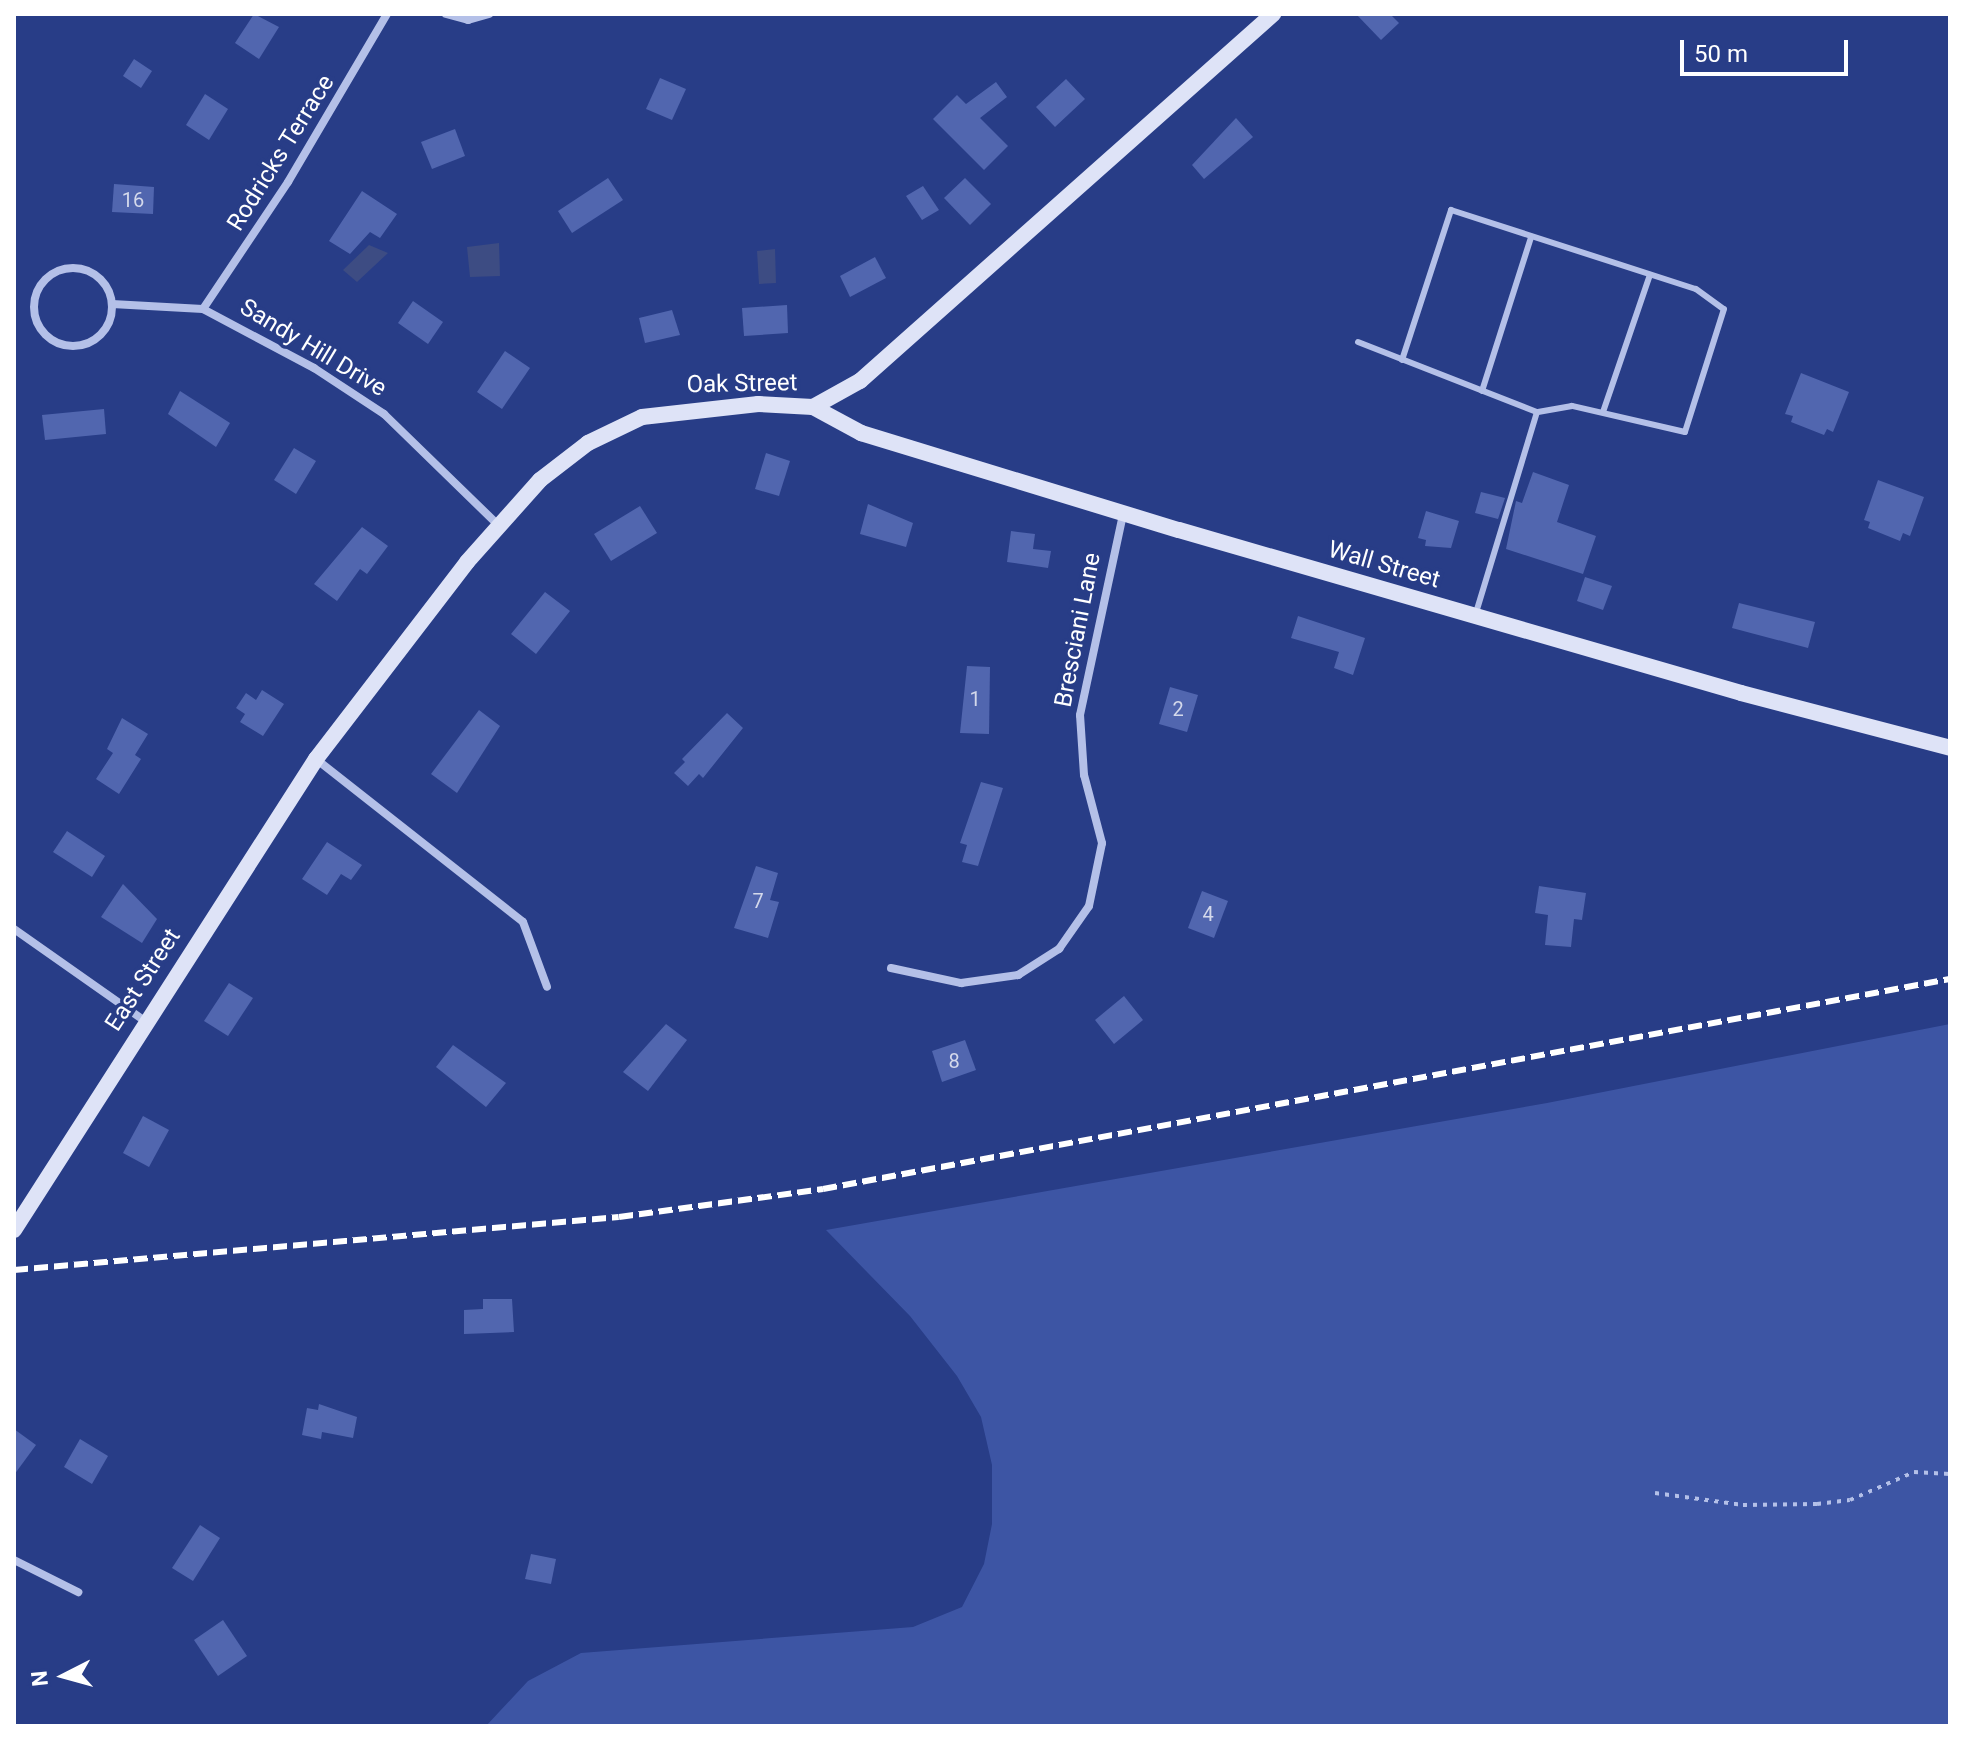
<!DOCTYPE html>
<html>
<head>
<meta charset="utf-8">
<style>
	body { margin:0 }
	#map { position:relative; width:1964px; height:1740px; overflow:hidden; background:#283d87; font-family:Roboto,sans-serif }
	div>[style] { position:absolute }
	.green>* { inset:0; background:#3d55a4 }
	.water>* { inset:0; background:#3d4c83 }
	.building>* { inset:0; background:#5166af }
	.path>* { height:4px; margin-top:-2px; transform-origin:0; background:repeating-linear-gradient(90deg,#b4c0e8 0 4px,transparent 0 10px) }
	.lane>* { height:6px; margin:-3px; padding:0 3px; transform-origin:3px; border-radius:3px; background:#b4c0e8 }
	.street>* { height:8px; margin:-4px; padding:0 4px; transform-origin:4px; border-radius:4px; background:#b4c0e8 }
	.street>.ring { margin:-4px; padding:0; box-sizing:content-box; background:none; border:8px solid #b4c0e8; border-radius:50% }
	.secondary>* { height:16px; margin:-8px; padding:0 8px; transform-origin:8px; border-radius:8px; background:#dee3f7 }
	.rail>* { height:6px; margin-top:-3px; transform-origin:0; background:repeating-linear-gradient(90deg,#fff 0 14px,transparent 0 20px) }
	span { translate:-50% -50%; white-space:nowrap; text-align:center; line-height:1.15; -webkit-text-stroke:7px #283d87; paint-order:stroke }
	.number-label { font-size:20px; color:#d4d9eb }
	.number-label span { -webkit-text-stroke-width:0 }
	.street-label { font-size:24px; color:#fff }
	.frame { position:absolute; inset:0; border:16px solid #fff; pointer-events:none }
	.north { position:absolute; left:24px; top:1636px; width:80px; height:80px; -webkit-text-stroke:6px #283d87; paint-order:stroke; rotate:264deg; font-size:22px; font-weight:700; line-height:32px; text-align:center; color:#fff }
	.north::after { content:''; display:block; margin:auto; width:28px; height:36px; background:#fff; clip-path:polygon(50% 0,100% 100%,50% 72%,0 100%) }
	.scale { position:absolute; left:1680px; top:40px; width:168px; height:36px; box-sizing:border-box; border:4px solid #fff; border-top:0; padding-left:10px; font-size:24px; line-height:28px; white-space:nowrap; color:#fff; -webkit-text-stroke:6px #283d87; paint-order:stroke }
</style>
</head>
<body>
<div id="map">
	<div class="green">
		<div style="clip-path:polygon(1950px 1024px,1950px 1726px,486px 1726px,528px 1681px,581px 1653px,913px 1627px,962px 1607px,984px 1564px,992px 1524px,992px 1465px,981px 1417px,957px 1376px,910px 1316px,826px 1230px,1547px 1103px)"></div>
	</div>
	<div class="water">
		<div style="clip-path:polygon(499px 243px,500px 276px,470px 277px,467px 247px)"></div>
		<div style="clip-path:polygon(369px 245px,388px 253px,357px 282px,343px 270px)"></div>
		<div style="clip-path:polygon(775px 249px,776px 283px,759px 284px,757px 251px)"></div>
	</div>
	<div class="building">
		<div style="clip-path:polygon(254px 14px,279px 27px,259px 59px,235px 43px)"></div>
		<div style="clip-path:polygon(1356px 14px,1390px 14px,1399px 23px,1381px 40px)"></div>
		<div style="clip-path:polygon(134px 59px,152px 71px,141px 88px,123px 76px)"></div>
		<div style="clip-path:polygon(660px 78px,686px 89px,672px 120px,646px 109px)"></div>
		<div style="clip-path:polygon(1066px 79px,1085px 99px,1055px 127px,1036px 107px)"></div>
		<div style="clip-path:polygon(996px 82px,1007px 97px,980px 118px,1008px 146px,984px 170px,933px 119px,957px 95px,966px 104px)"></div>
		<div style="clip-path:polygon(205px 94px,228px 109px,209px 140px,186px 125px)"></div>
		<div style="clip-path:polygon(1236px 118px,1253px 137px,1204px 179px,1192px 165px)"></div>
		<div style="clip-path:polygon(455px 129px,465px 156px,432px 169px,421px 142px)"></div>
		<div style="clip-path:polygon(608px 178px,623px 200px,572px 233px,558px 211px)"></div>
		<div style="clip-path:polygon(965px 178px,991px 204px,970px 225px,944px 198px)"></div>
		<div style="clip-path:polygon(114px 184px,154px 187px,153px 214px,112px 212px)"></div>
		<div style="clip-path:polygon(923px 186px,939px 210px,922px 220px,906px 196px)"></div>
		<div style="clip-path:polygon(362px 191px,397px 214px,380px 238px,370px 232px,350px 254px,329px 241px)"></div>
		<div style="clip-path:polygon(875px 257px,886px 278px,850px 297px,840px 276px)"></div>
		<div style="clip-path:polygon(413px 301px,443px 322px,428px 344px,398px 323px)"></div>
		<div style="clip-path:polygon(787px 305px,788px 333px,744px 336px,742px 308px)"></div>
		<div style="clip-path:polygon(672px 310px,680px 335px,645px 343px,639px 318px)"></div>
		<div style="clip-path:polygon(505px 351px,530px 368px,502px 409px,477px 392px)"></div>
		<div style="clip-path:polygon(1801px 373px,1849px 392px,1833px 432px,1827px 429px,1824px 435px,1791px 422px,1793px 416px,1785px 414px)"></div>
		<div style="clip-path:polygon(180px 391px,230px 423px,216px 447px,168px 414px)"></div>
		<div style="clip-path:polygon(104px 409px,106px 434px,45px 440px,42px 415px)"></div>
		<div style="clip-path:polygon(294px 448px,316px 461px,296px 494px,274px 480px)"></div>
		<div style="clip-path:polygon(766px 453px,790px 461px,779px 496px,755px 489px)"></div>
		<div style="clip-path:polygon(1533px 472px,1569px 485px,1557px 522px,1596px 536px,1583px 574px,1506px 549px,1516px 501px,1522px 503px)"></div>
		<div style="clip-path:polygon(1878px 480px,1924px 497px,1910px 536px,1903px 533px,1900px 541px,1868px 528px,1870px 522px,1864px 520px)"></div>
		<div style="clip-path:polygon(1481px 492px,1505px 498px,1498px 519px,1475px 513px)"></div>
		<div style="clip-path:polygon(868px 504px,913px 523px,906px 547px,860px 534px)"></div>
		<div style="clip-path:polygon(640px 506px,657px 533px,611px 561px,594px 534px)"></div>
		<div style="clip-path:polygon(1426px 511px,1459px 521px,1451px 548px,1425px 546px,1426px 540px,1418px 538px)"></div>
		<div style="clip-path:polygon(362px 527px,388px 546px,367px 574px,360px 569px,337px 601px,314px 584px)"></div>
		<div style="clip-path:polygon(1011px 531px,1035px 534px,1033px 549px,1051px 551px,1048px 568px,1007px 562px)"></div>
		<div style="clip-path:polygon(1585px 577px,1612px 586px,1603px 610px,1577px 601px)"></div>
		<div style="clip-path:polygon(545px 592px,570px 611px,536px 654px,511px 634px)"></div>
		<div style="clip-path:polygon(1739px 603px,1815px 622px,1808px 648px,1732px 628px)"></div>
		<div style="clip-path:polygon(1298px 616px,1365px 638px,1353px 675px,1334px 668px,1339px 652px,1291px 638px)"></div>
		<div style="clip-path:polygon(967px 666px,990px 667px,989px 734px,960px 733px)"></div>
		<div style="clip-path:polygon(1170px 687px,1198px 695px,1187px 732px,1159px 724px)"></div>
		<div style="clip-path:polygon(262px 690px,284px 704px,263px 736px,240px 722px,245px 714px,236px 708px,246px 693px,256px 700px)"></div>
		<div style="clip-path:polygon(479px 710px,500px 726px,457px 793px,431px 774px)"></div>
		<div style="clip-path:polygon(727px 713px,743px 728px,703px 778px,699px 774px,688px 786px,674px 773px,685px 762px,682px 759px)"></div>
		<div style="clip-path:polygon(122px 718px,148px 734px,135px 755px,141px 759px,119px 794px,96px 779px,113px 753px,107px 749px)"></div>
		<div style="clip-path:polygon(981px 782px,1003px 788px,978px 866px,962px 862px,967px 845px,960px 843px)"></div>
		<div style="clip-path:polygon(67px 831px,105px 856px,92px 877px,53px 852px)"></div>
		<div style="clip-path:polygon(327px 842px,362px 865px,351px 880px,341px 874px,327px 895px,302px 879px)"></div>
		<div style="clip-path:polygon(756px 866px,778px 873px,770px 900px,779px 902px,768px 938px,734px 928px)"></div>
		<div style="clip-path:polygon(123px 884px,157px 919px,142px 943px,101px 917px)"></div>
		<div style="clip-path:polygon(1539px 886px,1586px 893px,1582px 920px,1574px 919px,1571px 947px,1545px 945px,1548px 915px,1535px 913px)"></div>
		<div style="clip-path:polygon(1202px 891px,1228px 901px,1214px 938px,1188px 928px)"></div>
		<div style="clip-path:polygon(229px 983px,253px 998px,228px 1036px,204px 1021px)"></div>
		<div style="clip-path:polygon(1124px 996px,1143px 1020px,1114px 1044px,1095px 1020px)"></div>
		<div style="clip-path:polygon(666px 1024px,687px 1040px,648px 1091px,623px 1072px)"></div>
		<div style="clip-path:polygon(965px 1040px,976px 1070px,942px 1082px,932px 1051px)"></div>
		<div style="clip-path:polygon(453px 1045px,506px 1083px,486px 1107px,436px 1067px)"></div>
		<div style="clip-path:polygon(143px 1116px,169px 1130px,149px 1167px,123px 1153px)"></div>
		<div style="clip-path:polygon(483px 1299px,512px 1299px,514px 1332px,464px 1334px,464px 1310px,483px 1309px)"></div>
		<div style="clip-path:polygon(319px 1404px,357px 1417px,353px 1438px,322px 1432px,321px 1439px,302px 1435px,307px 1408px,318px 1410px)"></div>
		<div style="clip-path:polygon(14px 1429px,36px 1445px,14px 1475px)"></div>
		<div style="clip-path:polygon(80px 1439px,108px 1456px,92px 1484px,64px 1467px)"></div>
		<div style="clip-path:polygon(200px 1525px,220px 1538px,193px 1581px,172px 1568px)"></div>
		<div style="clip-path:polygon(531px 1554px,556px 1559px,551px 1584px,525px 1579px)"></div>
		<div style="clip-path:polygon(223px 1620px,247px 1656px,218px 1676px,194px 1640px)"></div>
	</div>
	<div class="path">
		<div style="left:1655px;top:1493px;width:89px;rotate:7.8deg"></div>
		<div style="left:1743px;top:1505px;width:74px;rotate:-0.8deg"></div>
		<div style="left:1817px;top:1504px;width:33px;rotate:-7deg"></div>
		<div style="left:1850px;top:1500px;width:70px;rotate:-23.6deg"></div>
		<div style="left:1914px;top:1472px;width:36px;rotate:3deg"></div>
	</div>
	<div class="lane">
		<div style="left:1358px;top:342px;width:192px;rotate:21.4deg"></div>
		<div style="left:1537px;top:412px;width:210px;rotate:106.9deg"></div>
		<div style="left:1402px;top:360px;width:158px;rotate:-71.9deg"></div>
		<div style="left:1451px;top:210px;width:257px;rotate:17.9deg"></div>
		<div style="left:1696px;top:289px;width:34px;rotate:36deg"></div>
		<div style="left:1724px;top:309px;width:129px;rotate:107.6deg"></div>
		<div style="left:1685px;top:432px;width:116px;rotate:-167deg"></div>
		<div style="left:1572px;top:406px;width:36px;rotate:170deg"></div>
		<div style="left:1482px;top:391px;width:162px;rotate:-72.3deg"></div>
		<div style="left:1603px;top:412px;width:145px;rotate:-71.1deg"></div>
	</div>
	<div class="street">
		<div style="left:446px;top:14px;width:23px;rotate:15deg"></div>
		<div style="left:468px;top:20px;width:22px;rotate:-16deg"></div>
		<div class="ring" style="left:34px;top:268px;width:70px;height:70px"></div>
		<div style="left:112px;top:304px;width:91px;rotate:3.1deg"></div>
		<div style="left:203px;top:309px;width:126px;rotate:28deg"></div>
		<div style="left:314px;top:368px;width:84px;rotate:33.3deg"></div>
		<div style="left:384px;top:414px;width:159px;rotate:44.2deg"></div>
		<div style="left:203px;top:309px;width:153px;rotate:-56.2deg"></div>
		<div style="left:288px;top:182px;width:195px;rotate:-59.5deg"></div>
		<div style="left:316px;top:759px;width:263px;rotate:38.2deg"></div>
		<div style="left:523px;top:922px;width:69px;rotate:69.7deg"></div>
		<div style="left:14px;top:929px;width:160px;rotate:35.1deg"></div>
		<div style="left:891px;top:968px;width:72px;rotate:12.1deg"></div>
		<div style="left:961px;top:983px;width:58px;rotate:-8deg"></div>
		<div style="left:1018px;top:975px;width:49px;rotate:-32.4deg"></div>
		<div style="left:1059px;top:949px;width:52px;rotate:-55.1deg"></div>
		<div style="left:1089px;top:906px;width:64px;rotate:-78.3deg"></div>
		<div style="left:1102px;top:843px;width:70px;rotate:-104.8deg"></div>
		<div style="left:1084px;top:775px;width:60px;rotate:-93.8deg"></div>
		<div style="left:1080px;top:715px;width:206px;rotate:-77.9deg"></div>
		<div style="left:14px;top:1560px;width:72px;rotate:26.6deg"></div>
	</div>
	<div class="secondary">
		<div style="left:813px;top:407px;width:55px;rotate:28.4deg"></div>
		<div style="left:861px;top:433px;width:332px;rotate:17deg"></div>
		<div style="left:1179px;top:530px;width:585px;rotate:16.17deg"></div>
		<div style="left:1741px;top:693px;width:216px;rotate:14.7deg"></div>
		<div style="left:14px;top:1230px;width:560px;rotate:-57.33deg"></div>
		<div style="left:316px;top:759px;width:248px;rotate:-52.5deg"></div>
		<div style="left:467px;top:562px;width:110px;rotate:-48.3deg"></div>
		<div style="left:540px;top:480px;width:61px;rotate:-37.6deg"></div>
		<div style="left:588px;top:443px;width:60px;rotate:-25.7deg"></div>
		<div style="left:642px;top:417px;width:117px;rotate:-6.4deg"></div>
		<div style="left:758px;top:404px;width:55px;rotate:3.1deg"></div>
		<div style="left:813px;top:407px;width:54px;rotate:-29deg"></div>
		<div style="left:860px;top:381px;width:553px;rotate:-41.62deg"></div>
	</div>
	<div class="rail">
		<div style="left:14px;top:1270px;width:607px;rotate:-5.01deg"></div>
		<div style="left:619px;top:1217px;width:206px;rotate:-7.8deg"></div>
		<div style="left:823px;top:1189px;width:1146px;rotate:-10.56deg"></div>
	</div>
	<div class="number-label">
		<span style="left:133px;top:200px">16</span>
		<span style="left:975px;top:699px">1</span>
		<span style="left:1178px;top:709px">2</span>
		<span style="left:758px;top:901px">7</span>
		<span style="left:1208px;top:914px">4</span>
		<span style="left:954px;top:1061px">8</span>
	</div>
	<div class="street-label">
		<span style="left:281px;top:153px;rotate:-58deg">Rodricks Terrace</span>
		<span style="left:313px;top:348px;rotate:31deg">Sandy Hill Drive</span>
		<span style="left:742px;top:384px;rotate:-1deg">Oak Street</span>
		<span style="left:1384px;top:565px;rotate:16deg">Wall Street</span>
		<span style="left:1078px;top:630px;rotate:-79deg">Bresciani Lane</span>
		<span style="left:143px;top:980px;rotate:-57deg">East Street</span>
	</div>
	<div class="frame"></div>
	<div class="north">N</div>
	<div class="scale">50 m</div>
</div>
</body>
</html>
